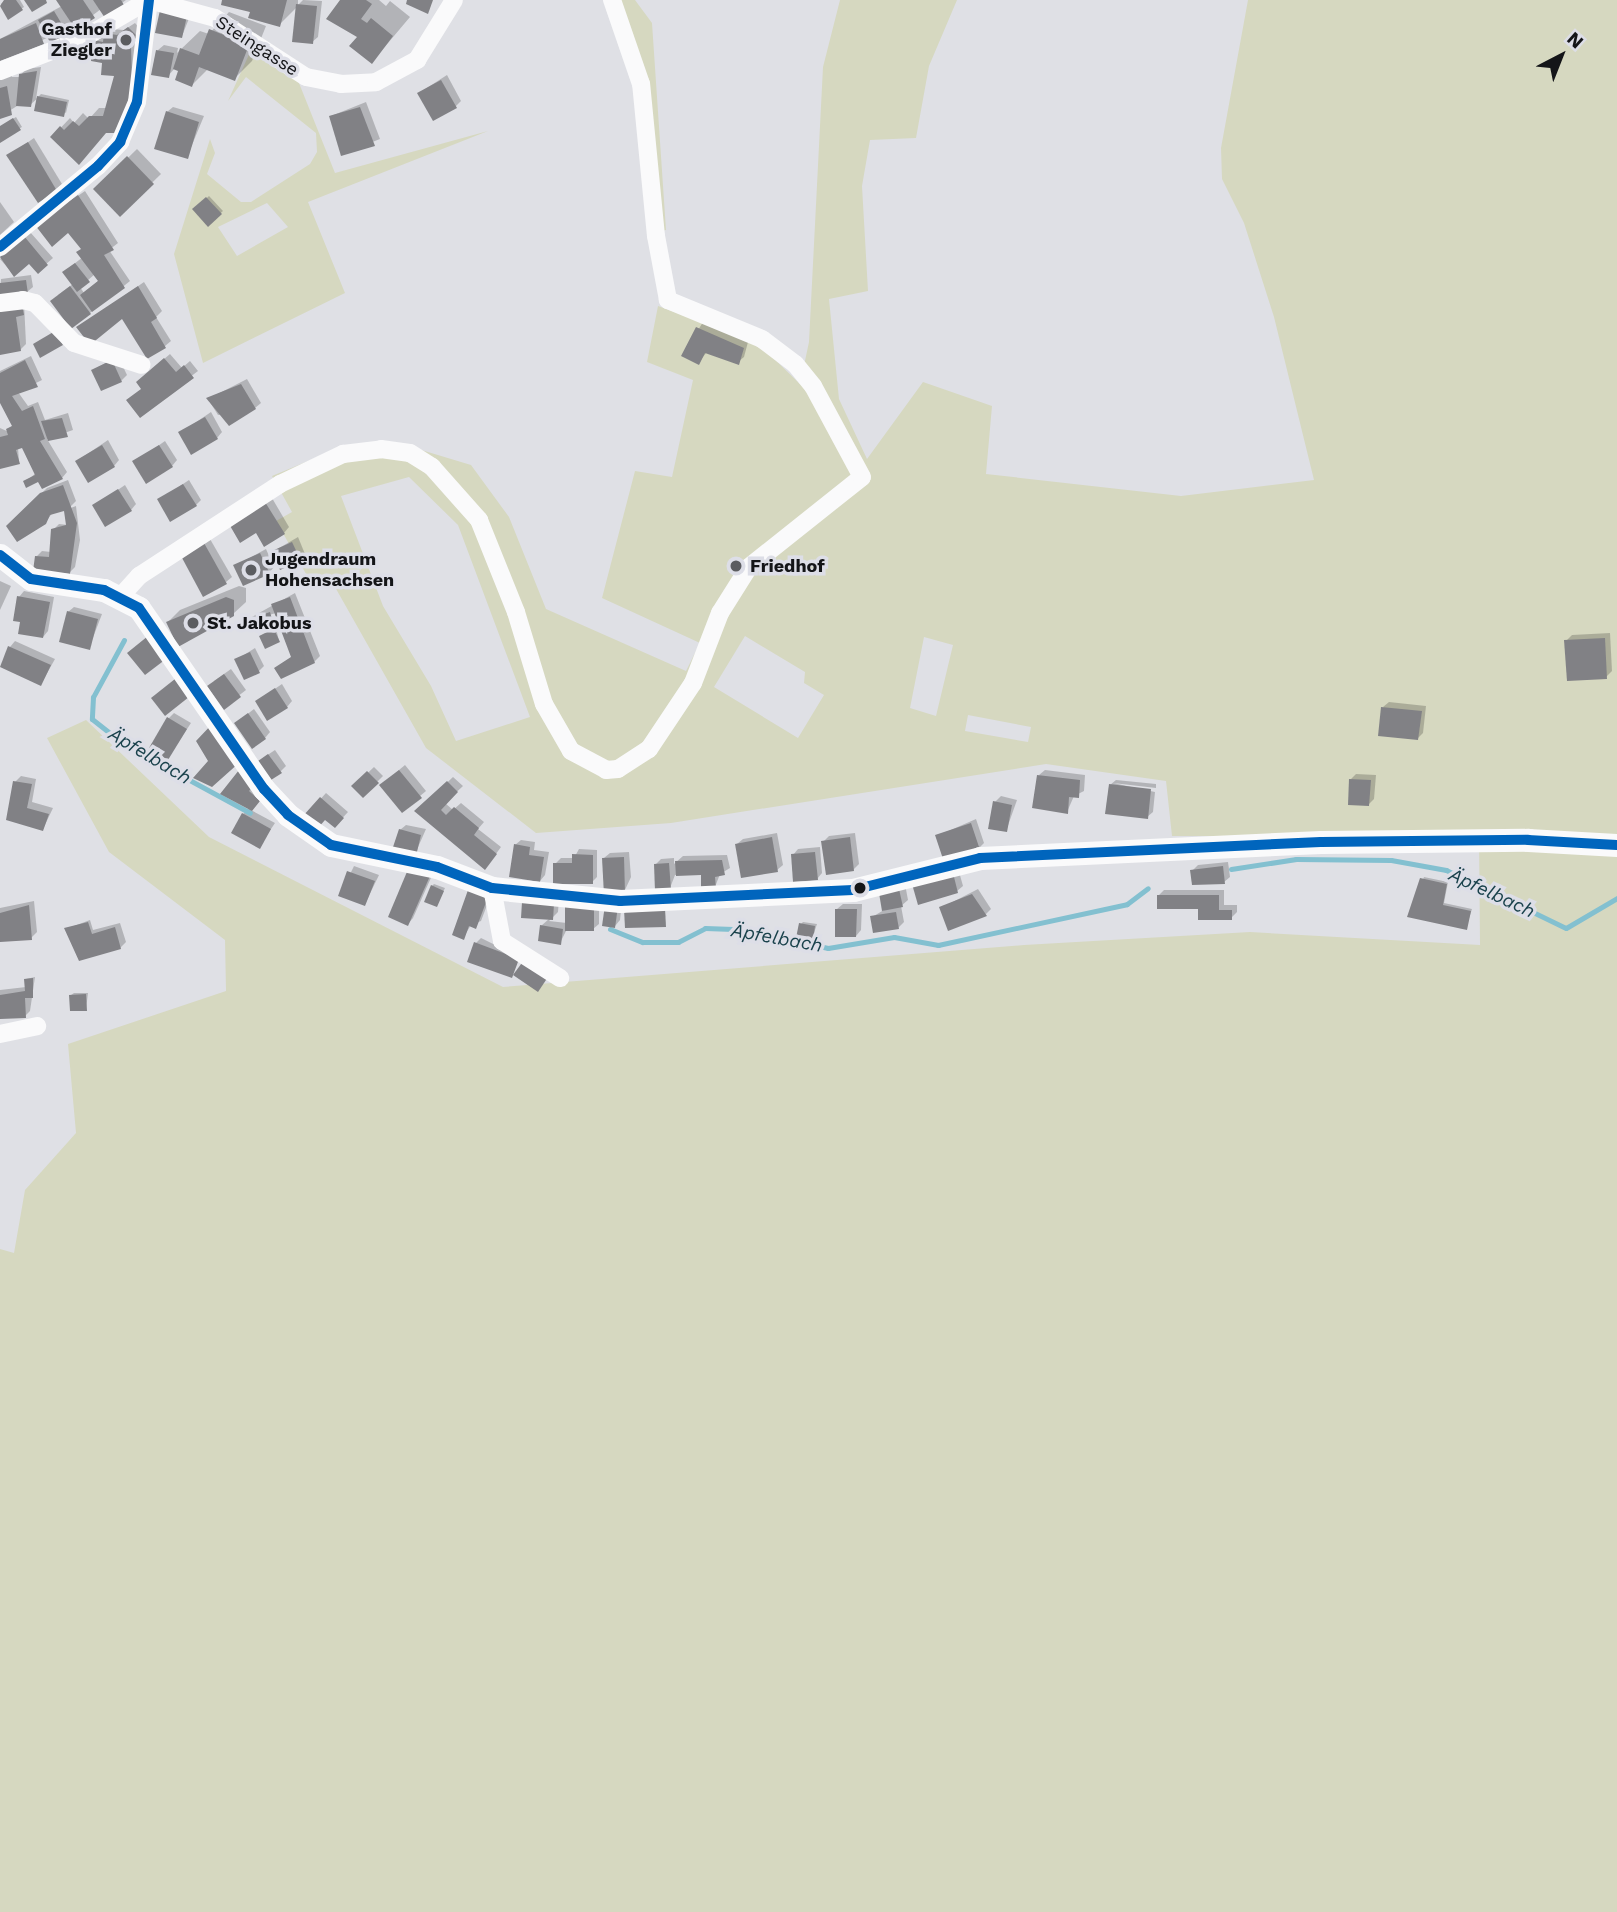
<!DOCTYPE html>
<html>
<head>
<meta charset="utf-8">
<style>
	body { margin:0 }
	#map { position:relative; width:1617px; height:1912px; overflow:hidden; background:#dfe0e5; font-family:"Work Sans",sans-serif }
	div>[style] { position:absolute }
	.green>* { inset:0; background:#d6d8c0 }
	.shadow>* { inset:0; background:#0003 }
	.stream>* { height:5px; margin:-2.5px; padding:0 2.5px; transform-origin:2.5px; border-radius:2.5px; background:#83c0d0 }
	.building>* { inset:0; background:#818185 }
	.minor>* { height:18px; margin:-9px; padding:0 9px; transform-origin:9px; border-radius:9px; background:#fafafb }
	.tertiary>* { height:23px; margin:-11.5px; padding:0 11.5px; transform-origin:11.5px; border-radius:11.5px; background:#fafafb }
	.bus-1>* { height:10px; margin:-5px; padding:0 5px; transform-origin:5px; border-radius:5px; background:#0065bd }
	.dots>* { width:19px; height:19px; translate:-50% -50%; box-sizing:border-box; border:4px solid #dddee7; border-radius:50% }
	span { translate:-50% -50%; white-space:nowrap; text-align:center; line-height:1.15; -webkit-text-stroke:7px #dddee7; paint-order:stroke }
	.poi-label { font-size:18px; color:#141518; font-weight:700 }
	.right { translate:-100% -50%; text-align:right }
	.left { translate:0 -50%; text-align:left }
	.street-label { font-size:18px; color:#141518 }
	.water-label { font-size:19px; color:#1a424c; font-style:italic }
	.north { position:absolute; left:1526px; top:21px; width:70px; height:70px; -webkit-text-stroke:5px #dddee7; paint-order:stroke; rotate:42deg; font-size:19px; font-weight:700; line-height:28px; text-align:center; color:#141518 }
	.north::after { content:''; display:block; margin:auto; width:24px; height:32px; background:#141518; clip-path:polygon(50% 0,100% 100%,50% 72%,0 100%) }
</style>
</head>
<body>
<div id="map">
	<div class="green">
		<div style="clip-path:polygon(620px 0,635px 0,652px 23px,666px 230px,661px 231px,649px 81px)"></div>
		<div style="clip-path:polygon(evenodd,840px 0,957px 0,929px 66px,916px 138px,870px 140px,862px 186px,868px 291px,829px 299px,839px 399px,867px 459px,923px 382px,992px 406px,986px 474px,1181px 496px,1314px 480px,1274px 317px,1244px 223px,1222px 179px,1221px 148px,1248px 0,1617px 0,1617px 1912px,0 1912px,0 1249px,14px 1253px,25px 1190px,76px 1133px,68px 1044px,226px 991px,225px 940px,109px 852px,47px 738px,86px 720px,209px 837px,503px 987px,1024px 945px,1250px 932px,1480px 945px,1479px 836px,1172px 836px,1166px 781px,1046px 764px,671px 823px,536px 833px,426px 748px,331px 580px,314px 588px,276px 521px,292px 512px,272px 476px,342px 447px,418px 449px,471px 465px,509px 517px,546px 609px,686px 671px,700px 643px,602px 598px,635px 471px,672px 477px,693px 380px,647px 362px,658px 306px,758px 343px,800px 384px,809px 342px,823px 67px,840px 0,409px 477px,458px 525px,530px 717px,456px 741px,431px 686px,383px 606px,341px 496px,409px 477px,840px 0,745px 636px,805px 672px,804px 683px,824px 695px,798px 738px,714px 687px,745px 636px,840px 0,924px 637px,953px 645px,936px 716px,910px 708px,924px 637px,840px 0,968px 715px,1031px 727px,1028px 742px,965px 731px,968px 715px)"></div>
		<div style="clip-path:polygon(evenodd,251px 50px,297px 78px,335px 173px,488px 131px,308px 202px,345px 293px,203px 363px,174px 254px,210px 139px,215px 153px,207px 174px,241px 202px,251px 202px,310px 164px,317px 152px,316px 133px,246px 77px,228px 101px,251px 50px,267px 203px,288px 227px,237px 256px,218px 227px,267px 203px)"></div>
	</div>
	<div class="shadow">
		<div style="clip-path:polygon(5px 0,20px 0,24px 7px,9px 17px,1px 4px)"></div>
		<div style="clip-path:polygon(58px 0,126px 0,105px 15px,101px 9px,68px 34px,49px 37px,0 59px,0 39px,62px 6px)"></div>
		<div style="clip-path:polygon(224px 0,298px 0,298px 5px,303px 0,322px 1px,318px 37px,312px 42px,298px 6px,279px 25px)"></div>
		<div style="clip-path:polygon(342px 0,379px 0,386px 6px,390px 1px,410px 17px,372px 62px)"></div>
		<div style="clip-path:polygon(167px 6px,192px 11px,182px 36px)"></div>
		<div style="clip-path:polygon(229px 12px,266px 26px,252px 61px,234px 79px,208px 69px,192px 85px,180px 70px,175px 68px,168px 76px,158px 50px,164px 45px,178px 48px,177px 53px,200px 31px,209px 34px)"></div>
		<div style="clip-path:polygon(135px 23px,141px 30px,135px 39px,137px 73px,131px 108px,52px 137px,70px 118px,74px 123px,83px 113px,89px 119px,99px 108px,107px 108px,116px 74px,95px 41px,111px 29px,124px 30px)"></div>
		<div style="clip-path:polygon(41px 67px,36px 99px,41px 94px,69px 100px,66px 113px,39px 97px,30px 105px,20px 104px,0 117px,0 73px,11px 71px,12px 77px,19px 77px,26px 69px)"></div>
		<div style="clip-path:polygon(447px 75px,461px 101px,455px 107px,419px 93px)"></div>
		<div style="clip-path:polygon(366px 102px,380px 139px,342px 154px,331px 116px)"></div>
		<div style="clip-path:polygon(173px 107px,204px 116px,187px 157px,167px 112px)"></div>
		<div style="clip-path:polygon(16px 117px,22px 127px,0 139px,0 127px)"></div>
		<div style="clip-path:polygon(34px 138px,62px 184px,56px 190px,8px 156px)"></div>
		<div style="clip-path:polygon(137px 149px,161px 174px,120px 214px,96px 189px)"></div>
		<div style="clip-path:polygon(evenodd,85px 191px,118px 243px,109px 250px,130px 281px,90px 313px,58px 295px,73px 284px,70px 267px,83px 257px,82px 248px,69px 231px,43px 220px,85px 191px,95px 274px,99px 280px,84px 293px,80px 287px,95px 274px)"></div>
		<div style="clip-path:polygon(209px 196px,223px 211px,208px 224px,195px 209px)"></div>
		<div style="clip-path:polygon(0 202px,14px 222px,0 235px)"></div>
		<div style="clip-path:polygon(30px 232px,53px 258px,38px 271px,29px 262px,14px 275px,0 259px)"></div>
		<div style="clip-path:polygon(31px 275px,33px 287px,27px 292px,0 296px,1px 279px)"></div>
		<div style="clip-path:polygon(144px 282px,162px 311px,156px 317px,171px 341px,165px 346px,148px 357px,122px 317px,79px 327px)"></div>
		<div style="clip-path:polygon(24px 303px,26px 344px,20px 350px,0 316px)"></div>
		<div style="clip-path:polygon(703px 322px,748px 342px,744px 357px,738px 362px,707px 352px,698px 363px,683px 355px)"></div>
		<div style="clip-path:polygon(170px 354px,182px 368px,190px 361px,198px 371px,140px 415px,143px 377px)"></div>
		<div style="clip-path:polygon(31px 356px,42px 380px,18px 392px,28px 406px,38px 402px,45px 420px,68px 413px,73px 430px,47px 439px,67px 472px,62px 478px,25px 482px,36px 473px,22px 445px,18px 447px,19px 462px,0 467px,0 428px,9px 432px,13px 424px,0 398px,0 371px)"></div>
		<div style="clip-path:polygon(118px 356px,127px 375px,121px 381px,93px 370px)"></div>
		<div style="clip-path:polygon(247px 379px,261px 403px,255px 408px,218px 415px,208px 399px)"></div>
		<div style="clip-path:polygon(211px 412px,222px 432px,217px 438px,180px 433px)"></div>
		<div style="clip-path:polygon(108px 440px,119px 460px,114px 466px,77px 461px)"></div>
		<div style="clip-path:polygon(165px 441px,177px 460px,172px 466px,135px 462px)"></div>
		<div style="clip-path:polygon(68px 480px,76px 501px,71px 506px,53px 512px,45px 523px,8px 526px,47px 488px)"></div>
		<div style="clip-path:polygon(189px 480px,201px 500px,196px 505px,159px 500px)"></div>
		<div style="clip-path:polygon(125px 485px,136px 504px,131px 510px,94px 506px)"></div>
		<div style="clip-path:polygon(272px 498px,289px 527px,284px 533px,231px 524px)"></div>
		<div style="clip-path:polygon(76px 506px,80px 540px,75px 567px,70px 572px,36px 557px,42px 551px,51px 552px,53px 530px,59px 524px,68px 525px,68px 509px)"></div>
		<div style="clip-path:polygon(298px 537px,305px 554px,300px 559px,274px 551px)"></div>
		<div style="clip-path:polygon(210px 539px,232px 577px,226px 582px,183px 557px)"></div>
		<div style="clip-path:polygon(266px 549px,274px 567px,269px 573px,235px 566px)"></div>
		<div style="clip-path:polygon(0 581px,11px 586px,0 610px)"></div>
		<div style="clip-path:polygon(239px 586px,246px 588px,246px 602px,233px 614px,168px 622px,180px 610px)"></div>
		<div style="clip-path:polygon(24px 591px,54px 597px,48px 631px,43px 637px,22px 621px,19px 597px)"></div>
		<div style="clip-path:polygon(295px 593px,320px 656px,314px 662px,276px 668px,293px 656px,276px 613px,241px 623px)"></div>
		<div style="clip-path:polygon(74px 607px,102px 614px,89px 648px,68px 612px)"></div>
		<div style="clip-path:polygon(276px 628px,279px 641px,261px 636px,263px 634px)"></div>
		<div style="clip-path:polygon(1610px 633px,1612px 671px,1606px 677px,1566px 641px,1572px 635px)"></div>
		<div style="clip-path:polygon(15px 641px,55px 659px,41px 684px,10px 647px)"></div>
		<div style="clip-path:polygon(255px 648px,264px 666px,258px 672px,236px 660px)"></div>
		<div style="clip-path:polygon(231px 669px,246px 690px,224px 707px,214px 681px)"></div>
		<div style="clip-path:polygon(282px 684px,292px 701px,287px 707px,257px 701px)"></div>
		<div style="clip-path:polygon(1389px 702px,1426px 706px,1423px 733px,1418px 738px,1383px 707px)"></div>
		<div style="clip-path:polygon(254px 709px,270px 732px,265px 738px,236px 723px)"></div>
		<div style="clip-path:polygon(174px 713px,191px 723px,168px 758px,168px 719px)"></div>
		<div style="clip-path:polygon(275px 750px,286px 766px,280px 772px,266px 756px)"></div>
		<div style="clip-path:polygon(405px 765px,426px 791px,420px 796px,387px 780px)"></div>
		<div style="clip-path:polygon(245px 766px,264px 794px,251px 810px,275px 823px,259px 847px,243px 814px,250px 808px)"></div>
		<div style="clip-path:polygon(374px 767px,383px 776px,363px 796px,354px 786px)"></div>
		<div style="clip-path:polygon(1045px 770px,1085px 775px,1084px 791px,1074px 796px,1067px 812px,1039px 775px)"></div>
		<div style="clip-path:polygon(1356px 774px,1376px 775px,1374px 799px,1369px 804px,1351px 779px)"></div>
		<div style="clip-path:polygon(21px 776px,36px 779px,32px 802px,53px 808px,43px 829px,8px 819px,15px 782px)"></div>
		<div style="clip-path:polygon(453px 777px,463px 786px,445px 803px,453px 810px,461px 803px,484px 822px,478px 829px,501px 847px,490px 862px,417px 811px)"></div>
		<div style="clip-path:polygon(1116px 780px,1156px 784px,1156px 788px,1113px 783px,1155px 792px,1153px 812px,1147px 817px,1110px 785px)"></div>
		<div style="clip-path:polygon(326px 793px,348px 812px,335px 826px,325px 818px,306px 815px)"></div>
		<div style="clip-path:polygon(1001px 796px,1017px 800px,1006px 831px,995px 802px)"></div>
		<div style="clip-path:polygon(976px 819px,984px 843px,979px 848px,937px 836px)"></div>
		<div style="clip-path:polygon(406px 825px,426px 829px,415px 854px,400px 830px)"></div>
		<div style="clip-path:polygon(777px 833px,783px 865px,777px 870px,737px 844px,743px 839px)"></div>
		<div style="clip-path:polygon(855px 833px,859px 864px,853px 870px,823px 842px,829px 836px)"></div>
		<div style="clip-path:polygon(521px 840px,535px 842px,534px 850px,549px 852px,545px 875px,540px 881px,515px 845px)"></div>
		<div style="clip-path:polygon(820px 847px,822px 873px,817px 879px,793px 855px,798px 849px)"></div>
		<div style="clip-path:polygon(579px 849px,597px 850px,597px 877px,592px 882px,555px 864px,561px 858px,574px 858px)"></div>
		<div style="clip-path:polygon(629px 852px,631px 877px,624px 892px,604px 858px,610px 853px)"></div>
		<div style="clip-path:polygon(727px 855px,730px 868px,720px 874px,715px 887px,703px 873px,675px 875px,670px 888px,655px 865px,661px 859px,674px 858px,674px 864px,683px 856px)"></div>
		<div style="clip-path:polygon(1228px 862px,1230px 877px,1224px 882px,1192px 871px,1198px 865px)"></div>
		<div style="clip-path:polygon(354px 866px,379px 875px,365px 904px,340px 895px)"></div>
		<div style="clip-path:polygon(958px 868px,963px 886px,957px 891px,919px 902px)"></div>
		<div style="clip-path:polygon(434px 871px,413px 918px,408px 924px,390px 916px)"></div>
		<div style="clip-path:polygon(1424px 877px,1448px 882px,1444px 903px,1472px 909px,1466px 928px,1409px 916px)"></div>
		<div style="clip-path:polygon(434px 884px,445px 888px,437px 905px,432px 886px)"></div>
		<div style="clip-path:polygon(905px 884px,908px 900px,901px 906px,904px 922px,898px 928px,872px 917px,884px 910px,881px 893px)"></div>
		<div style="clip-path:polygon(978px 889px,991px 909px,986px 914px,941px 908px)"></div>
		<div style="clip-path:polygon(1164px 890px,1224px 890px,1224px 905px,1237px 905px,1237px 912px,1231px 918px,1159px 895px)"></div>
		<div style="clip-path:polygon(492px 892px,481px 921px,471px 925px,463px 938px,454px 934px)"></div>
		<div style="clip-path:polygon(529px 897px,559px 899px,558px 912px,549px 921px,567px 923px,599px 898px,599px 924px,593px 929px,567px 929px,560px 943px,541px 926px,550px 918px)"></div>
		<div style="clip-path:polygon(34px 901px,37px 932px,31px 938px,0 941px,0 908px)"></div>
		<div style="clip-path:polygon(622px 901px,620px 920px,615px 926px,604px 925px)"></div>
		<div style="clip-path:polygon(843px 904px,862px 904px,861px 930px,856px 936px,837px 909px)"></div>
		<div style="clip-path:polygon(90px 920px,93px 930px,120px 923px,126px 942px,120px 948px,66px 929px)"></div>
		<div style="clip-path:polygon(803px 922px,817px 924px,812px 939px,801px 924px)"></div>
		<div style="clip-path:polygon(481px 938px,520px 957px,511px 976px,476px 943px)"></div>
		<div style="clip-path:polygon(35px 977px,30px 1011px,25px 1016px,0 1017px,0 990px,26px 987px,26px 979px)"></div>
		<div style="clip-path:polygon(74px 993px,88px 993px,86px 1009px,71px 995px)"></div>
	</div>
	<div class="stream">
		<div style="left:124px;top:640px;width:65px;rotate:118.5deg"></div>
		<div style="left:93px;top:697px;width:22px;rotate:93deg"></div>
		<div style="left:92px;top:719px;width:42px;rotate:38.2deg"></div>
		<div style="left:125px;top:745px;width:142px;rotate:28.5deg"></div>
		<div style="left:1231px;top:869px;width:66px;rotate:-8.7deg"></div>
		<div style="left:1296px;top:859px;width:95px;rotate:0.6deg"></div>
		<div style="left:1391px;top:860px;width:56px;rotate:10.3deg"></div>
		<div style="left:1446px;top:870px;width:133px;rotate:25.8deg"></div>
		<div style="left:1566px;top:928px;width:59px;rotate:-30.5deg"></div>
		<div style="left:610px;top:929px;width:35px;rotate:22deg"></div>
		<div style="left:643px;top:942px;width:35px"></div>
		<div style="left:678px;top:942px;width:30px;rotate:-27deg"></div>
		<div style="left:705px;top:928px;width:35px;rotate:2deg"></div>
		<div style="left:740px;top:929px;width:90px;rotate:12.2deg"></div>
		<div style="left:828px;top:948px;width:67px;rotate:-9.5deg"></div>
		<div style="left:894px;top:937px;width:45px;rotate:10.3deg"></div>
		<div style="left:938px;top:945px;width:193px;rotate:-12.2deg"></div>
		<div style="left:1127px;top:904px;width:26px;rotate:-37deg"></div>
	</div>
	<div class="building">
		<div style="clip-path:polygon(4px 0,16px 0,23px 10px,8px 20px,0 6px)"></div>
		<div style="clip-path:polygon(24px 0,46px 0,47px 3px,32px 12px)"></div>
		<div style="clip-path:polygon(56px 0,83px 0,95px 18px,76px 30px)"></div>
		<div style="clip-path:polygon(93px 0,121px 0,124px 5px,105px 18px)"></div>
		<div style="clip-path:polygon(222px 0,287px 0,280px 27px,248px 18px,250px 12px,221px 5px)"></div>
		<div style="clip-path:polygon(340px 0,366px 0,372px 4px,361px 19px,367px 23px,371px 18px,393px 36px,372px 64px,349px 46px,357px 37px,326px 19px)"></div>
		<div style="clip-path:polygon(407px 0,433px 0,428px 14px,406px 4px)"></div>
		<div style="clip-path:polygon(296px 4px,317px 6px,313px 44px,292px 42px)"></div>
		<div style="clip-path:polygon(160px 10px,187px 16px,182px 38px,155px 33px)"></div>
		<div style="clip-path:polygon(54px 11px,69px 36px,52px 46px,38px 20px)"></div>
		<div style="clip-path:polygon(36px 23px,44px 44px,0 61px,0 39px)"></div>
		<div style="clip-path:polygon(128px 27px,137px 36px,131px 46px,132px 78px,137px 78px,120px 133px,106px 133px,79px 165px,50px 137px,60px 126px,64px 130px,73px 121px,79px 126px,89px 116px,103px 116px,114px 76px,101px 75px,102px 63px,91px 61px,93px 40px,103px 42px,104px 33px,117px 35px)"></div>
		<div style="clip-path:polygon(209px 29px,249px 45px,235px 81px,199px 67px,192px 87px,175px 80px,178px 71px,173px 69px,180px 48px,199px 55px)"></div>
		<div style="clip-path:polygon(156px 50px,174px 53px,169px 78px,151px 75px)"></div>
		<div style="clip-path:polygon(37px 71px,31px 107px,16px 106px,19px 74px)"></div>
		<div style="clip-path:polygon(441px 80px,457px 108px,433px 121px,417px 93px)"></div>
		<div style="clip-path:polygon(7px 86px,12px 115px,0 119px,0 88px)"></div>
		<div style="clip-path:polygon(37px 96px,67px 102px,64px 117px,34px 111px)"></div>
		<div style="clip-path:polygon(360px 107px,375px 146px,341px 156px,329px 116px)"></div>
		<div style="clip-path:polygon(166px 111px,199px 122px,188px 159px,154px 149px)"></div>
		<div style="clip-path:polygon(13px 118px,21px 130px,0 143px,0 126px)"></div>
		<div style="clip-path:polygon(28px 142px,57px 191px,38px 203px,6px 155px)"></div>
		<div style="clip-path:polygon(127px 156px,154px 184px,120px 217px,93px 189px)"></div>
		<div style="clip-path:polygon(78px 195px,114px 250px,104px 255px,125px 288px,92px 312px,80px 295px,98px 281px,76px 252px,81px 249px,68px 233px,52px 247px,35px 225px)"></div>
		<div style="clip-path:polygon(206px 197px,222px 214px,208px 227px,192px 209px)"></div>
		<div style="clip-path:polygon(24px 236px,48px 265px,38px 274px,29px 264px,14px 277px,0 257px)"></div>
		<div style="clip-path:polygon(75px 263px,90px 282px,77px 292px,62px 272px)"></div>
		<div style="clip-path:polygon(26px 280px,28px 294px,0 297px,0 283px)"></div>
		<div style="clip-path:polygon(70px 286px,91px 314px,71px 329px,50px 301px)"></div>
		<div style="clip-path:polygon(138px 286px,157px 318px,151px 322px,166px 348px,147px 359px,122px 319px,90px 345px,76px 327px)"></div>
		<div style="clip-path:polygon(22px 304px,24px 315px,16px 317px,21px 351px,0 355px,0 308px)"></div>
		<div style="clip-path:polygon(696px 327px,744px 348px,739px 365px,705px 353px,699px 365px,681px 356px)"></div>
		<div style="clip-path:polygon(55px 331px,63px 345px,40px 358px,33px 344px)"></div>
		<div style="clip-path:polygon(164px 358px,176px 372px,184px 365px,194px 378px,140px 418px,126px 400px,141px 389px,136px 382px)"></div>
		<div style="clip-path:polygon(25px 360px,38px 387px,12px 396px,22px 411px,33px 406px,45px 439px,40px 441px,63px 479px,42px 489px,38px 482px,26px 488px,23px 481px,35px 475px,22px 448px,16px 450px,20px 464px,0 469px,0 437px,8px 435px,6px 429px,12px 426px,0 403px,0 373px)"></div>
		<div style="clip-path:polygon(112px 360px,122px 382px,101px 391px,91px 370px)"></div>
		<div style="clip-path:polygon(241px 384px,256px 409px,229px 426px,206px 398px)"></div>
		<div style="clip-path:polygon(205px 417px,218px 439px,191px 455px,178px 432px)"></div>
		<div style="clip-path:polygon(62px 418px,68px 437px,48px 441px,41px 421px)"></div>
		<div style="clip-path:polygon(102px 445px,115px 467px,88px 483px,75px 461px)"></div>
		<div style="clip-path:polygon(159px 445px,173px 467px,146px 484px,132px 461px)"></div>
		<div style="clip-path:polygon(183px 484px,197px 506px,170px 522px,157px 499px)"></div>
		<div style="clip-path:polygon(63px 485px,77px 523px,70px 574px,33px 571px,35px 556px,49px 557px,51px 529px,66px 525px,64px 511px,50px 515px,46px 524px,17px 542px,6px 526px,40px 493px)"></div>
		<div style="clip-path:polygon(118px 489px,132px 511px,105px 527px,92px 505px)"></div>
		<div style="clip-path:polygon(265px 502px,285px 534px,264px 547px,256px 533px,240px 543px,229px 524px)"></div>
		<div style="clip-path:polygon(292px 542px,301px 561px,280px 570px,272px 551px)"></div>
		<div style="clip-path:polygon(204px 543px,227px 584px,203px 597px,181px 556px)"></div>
		<div style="clip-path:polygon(260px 553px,270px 574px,243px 586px,233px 565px)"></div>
		<div style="clip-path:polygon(17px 596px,50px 602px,43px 638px,18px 634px,20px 622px,13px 621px)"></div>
		<div style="clip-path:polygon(226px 597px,234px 600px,234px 616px,178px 647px,166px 622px)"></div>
		<div style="clip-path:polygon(290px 597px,315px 663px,281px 679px,274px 668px,291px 657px,271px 604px)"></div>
		<div style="clip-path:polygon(67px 611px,98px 619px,90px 650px,59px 642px)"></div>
		<div style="clip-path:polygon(270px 612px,272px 619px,241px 630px,239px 623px)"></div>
		<div style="clip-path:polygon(274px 629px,280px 642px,265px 649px,259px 636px)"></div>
		<div style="clip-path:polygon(148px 636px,166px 659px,145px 675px,127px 653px)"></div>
		<div style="clip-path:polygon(1605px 638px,1607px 679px,1567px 681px,1564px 640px)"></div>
		<div style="clip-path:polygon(8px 646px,51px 665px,41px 686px,0 667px)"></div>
		<div style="clip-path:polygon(250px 652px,260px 673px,244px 680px,234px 659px)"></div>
		<div style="clip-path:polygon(224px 674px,241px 697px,224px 710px,207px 686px)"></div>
		<div style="clip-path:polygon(180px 675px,194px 693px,165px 716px,151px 698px)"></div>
		<div style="clip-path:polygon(275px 688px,288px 708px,267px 721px,255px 701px)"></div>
		<div style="clip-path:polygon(1381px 707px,1422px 711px,1418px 740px,1378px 736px)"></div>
		<div style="clip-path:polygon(248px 713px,266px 739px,252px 749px,234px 723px)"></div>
		<div style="clip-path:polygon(167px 717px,187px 729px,168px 760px,149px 748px)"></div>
		<div style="clip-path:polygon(214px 722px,240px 762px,212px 787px,193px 778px,208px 761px,196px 741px)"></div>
		<div style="clip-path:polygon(268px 754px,282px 773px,271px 780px,258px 761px)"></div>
		<div style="clip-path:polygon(243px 765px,257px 782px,249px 791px,260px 801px,252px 811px,220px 794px)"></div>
		<div style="clip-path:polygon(399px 770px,422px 798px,402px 813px,379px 785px)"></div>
		<div style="clip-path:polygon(367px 771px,379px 783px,363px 798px,351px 786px)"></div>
		<div style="clip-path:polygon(1037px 775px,1080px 780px,1079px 798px,1069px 797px,1068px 814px,1032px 808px)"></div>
		<div style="clip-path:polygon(1349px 779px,1371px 780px,1369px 806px,1348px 805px)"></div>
		<div style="clip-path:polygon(13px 781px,32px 784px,27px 808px,49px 814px,43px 831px,6px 820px)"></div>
		<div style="clip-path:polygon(447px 781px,458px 792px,441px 810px,446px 815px,454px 807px,479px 828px,474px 835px,497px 854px,485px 870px,414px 811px)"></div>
		<div style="clip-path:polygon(1109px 784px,1151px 789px,1148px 819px,1105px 814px)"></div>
		<div style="clip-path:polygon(320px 797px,344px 818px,335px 828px,325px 820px,318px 828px,303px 816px)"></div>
		<div style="clip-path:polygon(993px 801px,1012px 805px,1007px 832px,988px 829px)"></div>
		<div style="clip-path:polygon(242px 813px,271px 829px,260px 849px,231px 833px)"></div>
		<div style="clip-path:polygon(971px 823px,980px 850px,944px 862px,935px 835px)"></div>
		<div style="clip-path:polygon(399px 829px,421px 835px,416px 856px,392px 850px)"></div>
		<div style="clip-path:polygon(772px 837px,778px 872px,741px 878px,735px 844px)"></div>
		<div style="clip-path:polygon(850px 837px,854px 871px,826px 875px,821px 841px)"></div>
		<div style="clip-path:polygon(514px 844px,530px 847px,529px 855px,544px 857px,540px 882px,509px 877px)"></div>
		<div style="clip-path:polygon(815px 852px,818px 880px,793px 882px,791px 854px)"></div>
		<div style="clip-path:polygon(572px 854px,593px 855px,593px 884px,553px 884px,553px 863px,572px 863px)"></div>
		<div style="clip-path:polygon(624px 857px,625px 893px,604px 895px,602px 858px)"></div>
		<div style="clip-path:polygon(722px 860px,725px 875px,715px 877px,716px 889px,701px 887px,701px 875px,676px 876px,675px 861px)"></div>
		<div style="clip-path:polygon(669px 863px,671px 890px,655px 891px,654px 864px)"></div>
		<div style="clip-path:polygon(1223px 866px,1225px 884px,1192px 885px,1190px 870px)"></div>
		<div style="clip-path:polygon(409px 867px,430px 876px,408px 926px,388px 917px)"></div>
		<div style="clip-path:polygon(347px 871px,375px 881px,365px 906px,338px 896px)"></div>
		<div style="clip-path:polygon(953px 873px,958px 893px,918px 905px,912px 884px)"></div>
		<div style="clip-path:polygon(1420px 878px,1447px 884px,1443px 905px,1471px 911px,1467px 930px,1407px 917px)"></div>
		<div style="clip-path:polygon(431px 885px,444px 891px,437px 907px,424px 902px)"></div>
		<div style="clip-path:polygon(899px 889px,903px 907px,882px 911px,879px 893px)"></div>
		<div style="clip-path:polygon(468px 890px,488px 897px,476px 929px,469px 926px,464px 940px,452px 935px)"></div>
		<div style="clip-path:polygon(972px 894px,987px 916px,948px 931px,939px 907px)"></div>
		<div style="clip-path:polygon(1157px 895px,1219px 895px,1219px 910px,1232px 910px,1232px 920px,1198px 920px,1198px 909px,1157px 909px)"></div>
		<div style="clip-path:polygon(522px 902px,554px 904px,553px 920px,521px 918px)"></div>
		<div style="clip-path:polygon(565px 902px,594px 903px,594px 931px,565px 931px)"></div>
		<div style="clip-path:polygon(29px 905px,32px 940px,0 942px,0 913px)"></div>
		<div style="clip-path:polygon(605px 905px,618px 906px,615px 928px,602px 926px)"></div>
		<div style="clip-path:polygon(665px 908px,666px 927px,625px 928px,624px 909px)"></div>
		<div style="clip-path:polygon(835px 909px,857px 909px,856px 937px,835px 937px)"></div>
		<div style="clip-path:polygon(896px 912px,899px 929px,873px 933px,870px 916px)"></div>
		<div style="clip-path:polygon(88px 922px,92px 934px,115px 927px,121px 949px,79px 961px,64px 928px)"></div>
		<div style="clip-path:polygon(799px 923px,815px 926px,813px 941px,796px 938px)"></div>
		<div style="clip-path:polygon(540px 925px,563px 929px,561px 945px,538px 941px)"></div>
		<div style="clip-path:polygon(474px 942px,519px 959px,512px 978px,467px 962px)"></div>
		<div style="clip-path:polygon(524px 960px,548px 977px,538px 992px,513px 975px)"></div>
		<div style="clip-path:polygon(33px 978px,33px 998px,25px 998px,26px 1018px,0 1019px,0 995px,25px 991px,24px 979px)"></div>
		<div style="clip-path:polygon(86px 994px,87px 1011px,70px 1011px,69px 995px)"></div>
	</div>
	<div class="minor">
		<div style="left:149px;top:0;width:68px;rotate:15.3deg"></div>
		<div style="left:215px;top:18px;width:108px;rotate:33deg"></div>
		<div style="left:306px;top:77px;width:36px;rotate:11deg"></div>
		<div style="left:341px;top:84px;width:35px;rotate:-3deg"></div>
		<div style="left:376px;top:82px;width:47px;rotate:-28.2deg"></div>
		<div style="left:417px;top:60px;width:70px;rotate:-58.3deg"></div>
		<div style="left:0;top:71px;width:88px;rotate:-21.3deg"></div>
		<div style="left:82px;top:39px;width:78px;rotate:-30.2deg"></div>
		<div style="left:0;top:247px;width:127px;rotate:-39.6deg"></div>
		<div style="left:98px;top:166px;width:33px;rotate:-47deg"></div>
		<div style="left:120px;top:142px;width:43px;rotate:-67deg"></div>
		<div style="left:137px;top:102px;width:103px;rotate:-83.3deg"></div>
		<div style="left:0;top:303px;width:23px;rotate:-7deg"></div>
		<div style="left:23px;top:300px;width:12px;rotate:14deg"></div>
		<div style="left:35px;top:303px;width:56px;rotate:45.7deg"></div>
		<div style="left:74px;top:343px;width:71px;rotate:17.9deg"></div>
		<div style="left:121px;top:596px;width:27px;rotate:-48deg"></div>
		<div style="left:139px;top:576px;width:168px;rotate:-33.1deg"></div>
		<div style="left:280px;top:484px;width:70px;rotate:-25.5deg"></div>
		<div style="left:343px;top:454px;width:38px;rotate:-7deg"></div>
		<div style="left:381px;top:449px;width:29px;rotate:8deg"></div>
		<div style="left:410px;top:453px;width:26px;rotate:32deg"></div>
		<div style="left:432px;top:467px;width:71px;rotate:48.4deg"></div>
		<div style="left:479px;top:520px;width:99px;rotate:68.1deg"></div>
		<div style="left:516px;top:612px;width:96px;rotate:73.1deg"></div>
		<div style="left:544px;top:704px;width:54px;rotate:60.1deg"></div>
		<div style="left:571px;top:751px;width:40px;rotate:28deg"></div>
		<div style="left:606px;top:770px;width:12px;rotate:-5deg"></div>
		<div style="left:618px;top:769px;width:37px;rotate:-33deg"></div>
		<div style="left:649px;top:749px;width:79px;rotate:-56.3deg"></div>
		<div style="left:693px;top:683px;width:75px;rotate:-68.9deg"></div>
		<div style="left:720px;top:613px;width:54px;rotate:-57.8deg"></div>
		<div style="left:749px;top:567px;width:144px;rotate:-38.5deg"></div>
		<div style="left:862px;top:477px;width:103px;rotate:-118.3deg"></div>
		<div style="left:813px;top:386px;width:28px;rotate:-129deg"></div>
		<div style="left:795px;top:364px;width:41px;rotate:-142.9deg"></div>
		<div style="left:762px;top:339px;width:102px;rotate:-157.5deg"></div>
		<div style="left:668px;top:300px;width:65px;rotate:-100.6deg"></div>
		<div style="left:656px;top:236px;width:153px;rotate:-95.6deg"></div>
		<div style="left:641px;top:84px;width:89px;rotate:-109deg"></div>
		<div style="left:492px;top:888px;width:54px;rotate:79.3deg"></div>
		<div style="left:502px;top:941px;width:69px;rotate:32.5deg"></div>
		<div style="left:0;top:1034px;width:38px;rotate:-12deg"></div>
	</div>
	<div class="tertiary">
		<div style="left:0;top:555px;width:39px;rotate:38deg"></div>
		<div style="left:31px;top:579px;width:74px;rotate:8.6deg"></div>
		<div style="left:104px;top:590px;width:39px;rotate:27deg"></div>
		<div style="left:139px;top:608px;width:220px;rotate:55.4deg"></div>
		<div style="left:264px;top:789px;width:35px;rotate:47deg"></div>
		<div style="left:288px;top:815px;width:52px;rotate:34.9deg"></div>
		<div style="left:331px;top:845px;width:108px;rotate:11.7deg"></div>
		<div style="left:437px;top:867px;width:59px;rotate:20.9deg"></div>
		<div style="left:492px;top:888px;width:129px;rotate:5.8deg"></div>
		<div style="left:620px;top:901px;width:233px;rotate:-2.7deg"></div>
		<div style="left:853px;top:890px;width:131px;rotate:-14.1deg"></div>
		<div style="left:980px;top:858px;width:341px;rotate:-2.7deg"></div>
		<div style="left:1321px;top:842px;width:207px;rotate:-0.6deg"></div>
		<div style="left:1528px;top:840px;width:89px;rotate:3.2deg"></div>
	</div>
	<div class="bus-1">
		<div style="left:0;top:247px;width:127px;rotate:-39.6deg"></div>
		<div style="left:98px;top:166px;width:33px;rotate:-47deg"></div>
		<div style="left:120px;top:142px;width:43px;rotate:-67deg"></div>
		<div style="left:137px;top:102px;width:103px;rotate:-83.3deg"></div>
		<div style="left:0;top:555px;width:39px;rotate:38deg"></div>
		<div style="left:31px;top:579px;width:74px;rotate:8.6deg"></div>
		<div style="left:104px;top:590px;width:39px;rotate:27deg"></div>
		<div style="left:139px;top:608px;width:220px;rotate:55.4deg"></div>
		<div style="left:264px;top:789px;width:35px;rotate:47deg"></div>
		<div style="left:288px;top:815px;width:52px;rotate:34.9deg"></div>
		<div style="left:331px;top:845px;width:108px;rotate:11.7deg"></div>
		<div style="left:437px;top:867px;width:59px;rotate:20.9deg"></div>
		<div style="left:492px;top:888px;width:129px;rotate:5.8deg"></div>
		<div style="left:620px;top:901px;width:233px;rotate:-2.7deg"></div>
		<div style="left:853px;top:890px;width:131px;rotate:-14.1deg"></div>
		<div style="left:980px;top:858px;width:341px;rotate:-2.7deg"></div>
		<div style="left:1321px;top:842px;width:207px;rotate:-0.6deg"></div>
		<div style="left:1528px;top:840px;width:89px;rotate:3.2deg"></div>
	</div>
	<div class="dots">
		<div style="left:126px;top:40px;background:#5b5c60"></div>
		<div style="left:736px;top:566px;background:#5b5c60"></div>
		<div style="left:251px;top:570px;background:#5b5c60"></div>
		<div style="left:193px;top:623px;background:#5b5c60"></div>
		<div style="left:860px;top:888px;background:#141518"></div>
	</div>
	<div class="poi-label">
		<span class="right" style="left:112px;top:40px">Gasthof<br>Ziegler</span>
		<span class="left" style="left:265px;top:570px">Jugendraum<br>Hohensachsen</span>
		<span class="left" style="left:750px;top:566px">Friedhof</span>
		<span class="left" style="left:207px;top:623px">St. Jakobus</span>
	</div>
	<div class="street-label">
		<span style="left:257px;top:46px;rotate:33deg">Steingasse</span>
	</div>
	<div class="water-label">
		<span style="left:150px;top:756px;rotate:31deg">Äpfelbach</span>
		<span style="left:1492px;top:893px;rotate:25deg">Äpfelbach</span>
		<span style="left:777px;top:938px;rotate:10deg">Äpfelbach</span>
	</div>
	<div class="north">N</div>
</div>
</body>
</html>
